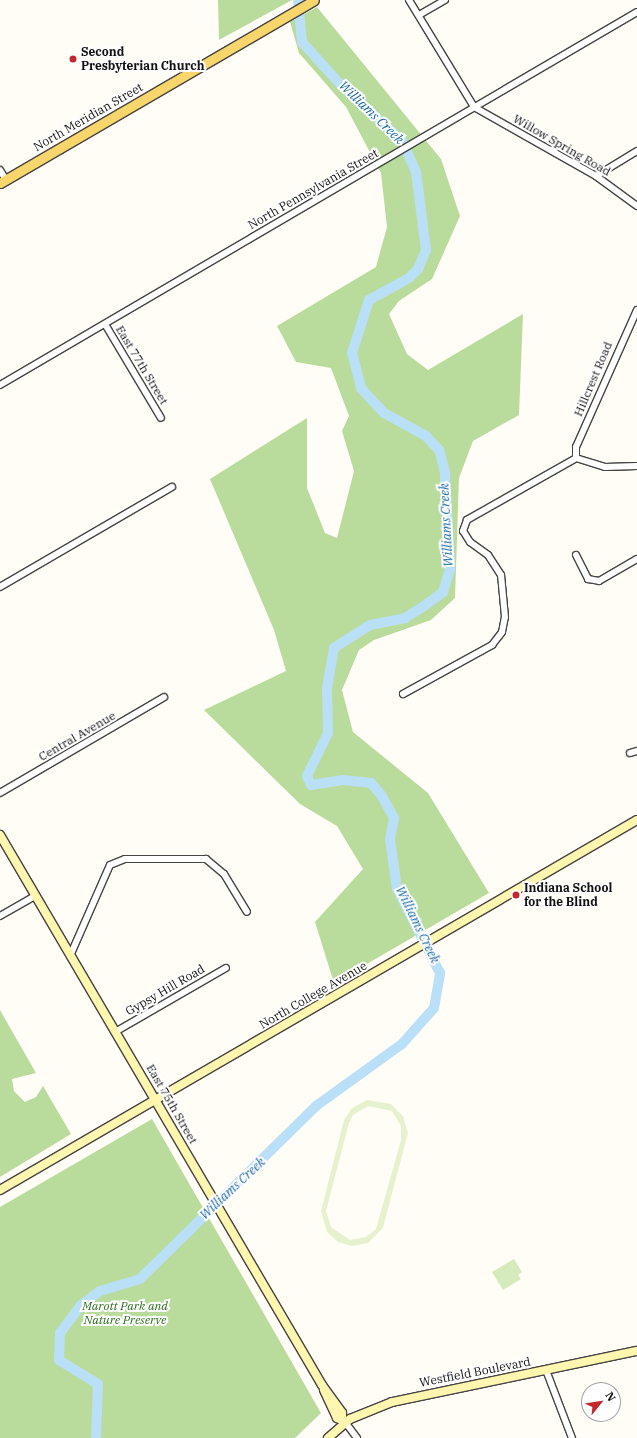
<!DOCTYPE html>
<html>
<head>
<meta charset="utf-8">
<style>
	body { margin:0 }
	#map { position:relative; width:637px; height:1438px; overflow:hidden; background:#fffdf5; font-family:"IBM Plex Serif",serif }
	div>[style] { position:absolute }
	.green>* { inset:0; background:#d5ebbd }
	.forest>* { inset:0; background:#b9dc9c }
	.pitch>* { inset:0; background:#e6f2cf }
	.river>* { height:10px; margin:-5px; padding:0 5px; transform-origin:5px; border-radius:5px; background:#b9e0f7 }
	.roads { filter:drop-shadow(1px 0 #444) drop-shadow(-1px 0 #444) drop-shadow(0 1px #444) drop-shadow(0 -1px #444) }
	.street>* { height:6px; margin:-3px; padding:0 3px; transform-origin:3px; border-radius:3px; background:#fff }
	.secondary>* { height:8px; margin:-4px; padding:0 4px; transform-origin:4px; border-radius:4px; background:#fff6b0 }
	.primary>* { height:9px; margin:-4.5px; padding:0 4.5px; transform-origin:4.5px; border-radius:4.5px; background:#f9d66b }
	.dots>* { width:11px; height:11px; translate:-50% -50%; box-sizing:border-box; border:2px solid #fff; border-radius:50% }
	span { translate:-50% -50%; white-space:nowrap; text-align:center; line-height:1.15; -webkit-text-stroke:4px #fff; paint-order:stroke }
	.poi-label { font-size:12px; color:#111; font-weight:700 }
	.left { translate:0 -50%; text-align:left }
	.street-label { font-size:12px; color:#111 }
	.park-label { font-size:12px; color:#2f6b1f; font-style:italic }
	.water-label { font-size:13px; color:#1768a6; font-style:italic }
	.north { position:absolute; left:581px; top:1382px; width:40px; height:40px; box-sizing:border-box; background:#fff; border:1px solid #a0a0a0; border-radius:50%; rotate:60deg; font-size:11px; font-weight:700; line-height:16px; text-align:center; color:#111 }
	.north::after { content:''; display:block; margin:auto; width:14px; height:18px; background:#c4262e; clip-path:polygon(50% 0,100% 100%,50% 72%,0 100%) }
</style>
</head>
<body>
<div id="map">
	<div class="green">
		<div style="clip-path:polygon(514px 1259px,522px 1272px,518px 1275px,521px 1279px,503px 1290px,492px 1272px)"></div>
	</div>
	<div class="forest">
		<div style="clip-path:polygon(218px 0,292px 0,219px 40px)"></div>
		<div style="clip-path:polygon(317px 7px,441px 159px,460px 216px,432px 279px,399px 301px,389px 314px,407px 354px,428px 370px,523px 314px,519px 415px,473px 441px,459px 478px,455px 598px,431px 620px,374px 640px,359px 650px,342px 690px,353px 732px,428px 793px,489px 893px,334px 983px,315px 922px,363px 869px,337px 826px,300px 804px,204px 710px,286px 671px,274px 630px,210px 479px,307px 418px,307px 488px,325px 533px,337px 538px,354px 471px,342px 431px,349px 416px,331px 368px,296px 362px,277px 326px,376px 267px,387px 227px,381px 173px,346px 107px,299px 53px,290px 22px)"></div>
		<div style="clip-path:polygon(0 1010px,36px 1073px,12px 1079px,14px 1091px,25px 1102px,36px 1097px,43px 1086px,71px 1134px,0 1177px)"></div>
		<div style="clip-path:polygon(152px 1119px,321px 1413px,295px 1438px,0 1438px,0 1207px)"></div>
	</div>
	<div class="pitch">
		<div style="clip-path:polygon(evenodd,367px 1100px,391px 1104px,403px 1116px,408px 1133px,383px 1228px,368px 1243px,352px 1246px,338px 1242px,327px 1232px,321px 1211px,344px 1120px,352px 1108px,367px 1100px,368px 1106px,392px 1111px,401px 1126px,401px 1140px,376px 1229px,366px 1237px,350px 1240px,331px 1227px,326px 1211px,349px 1123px,353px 1115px,368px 1106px)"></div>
	</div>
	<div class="river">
		<div style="left:96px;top:1438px;width:54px;rotate:-87.9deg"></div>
		<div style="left:98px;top:1384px;width:46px;rotate:-148.4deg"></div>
		<div style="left:59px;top:1360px;width:27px;rotate:-88deg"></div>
		<div style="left:60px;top:1333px;width:34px;rotate:-53deg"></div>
		<div style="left:80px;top:1306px;width:25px;rotate:-37deg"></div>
		<div style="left:100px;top:1291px;width:42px;rotate:-16.7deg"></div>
		<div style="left:140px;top:1279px;width:247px;rotate:-44.5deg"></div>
		<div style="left:316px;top:1106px;width:106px;rotate:-35.8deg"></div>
		<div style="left:402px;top:1044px;width:48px;rotate:-48.4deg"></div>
		<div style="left:434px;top:1008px;width:36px;rotate:-80deg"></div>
		<div style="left:440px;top:973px;width:94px;rotate:-117.1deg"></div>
		<div style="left:397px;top:889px;width:50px;rotate:-98deg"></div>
		<div style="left:390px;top:839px;width:21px;rotate:-79deg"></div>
		<div style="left:394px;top:818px;width:25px;rotate:-119deg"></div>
		<div style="left:382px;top:796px;width:17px;rotate:-130deg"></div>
		<div style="left:371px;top:783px;width:28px;rotate:-174deg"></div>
		<div style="left:343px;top:780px;width:32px;rotate:171deg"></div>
		<div style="left:311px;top:785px;width:10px;rotate:-114deg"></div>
		<div style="left:307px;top:776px;width:48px;rotate:-64deg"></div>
		<div style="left:328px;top:733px;width:45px;rotate:-91.3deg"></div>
		<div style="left:327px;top:688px;width:41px;rotate:-80.1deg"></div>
		<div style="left:334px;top:648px;width:43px;rotate:-32.6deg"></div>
		<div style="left:370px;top:625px;width:36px;rotate:-11deg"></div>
		<div style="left:405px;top:618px;width:22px;rotate:-32deg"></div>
		<div style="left:424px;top:606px;width:24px;rotate:-36deg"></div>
		<div style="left:443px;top:592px;width:24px;rotate:-73deg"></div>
		<div style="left:450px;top:569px;width:97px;rotate:-93deg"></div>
		<div style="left:445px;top:472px;width:23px;rotate:-105deg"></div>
		<div style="left:439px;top:450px;width:19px;rotate:-133deg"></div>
		<div style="left:426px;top:436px;width:48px;rotate:-151.3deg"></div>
		<div style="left:384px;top:413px;width:34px;rotate:-133deg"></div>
		<div style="left:361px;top:388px;width:36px;rotate:-104deg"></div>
		<div style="left:352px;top:353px;width:56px;rotate:-72.2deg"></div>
		<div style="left:369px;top:300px;width:46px;rotate:-28.8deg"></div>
		<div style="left:409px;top:278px;width:13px;rotate:-45deg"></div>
		<div style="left:418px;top:269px;width:21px;rotate:-67deg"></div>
		<div style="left:426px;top:250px;width:79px;rotate:-97.3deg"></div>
		<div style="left:416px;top:172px;width:34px;rotate:-114deg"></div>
		<div style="left:402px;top:141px;width:86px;rotate:-137.4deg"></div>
		<div style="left:339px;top:83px;width:55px;rotate:-132.1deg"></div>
		<div style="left:302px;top:42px;width:42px;rotate:-95.4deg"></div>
	</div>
	<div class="roads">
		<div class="street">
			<div style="left:409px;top:0;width:125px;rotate:58.7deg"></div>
			<div style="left:474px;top:107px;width:140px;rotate:29.5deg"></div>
			<div style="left:596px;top:176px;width:51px;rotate:36.2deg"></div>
			<div style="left:419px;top:15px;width:30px;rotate:-30deg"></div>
			<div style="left:0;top:170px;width:12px;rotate:59deg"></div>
			<div style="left:596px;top:176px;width:48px;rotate:-31.4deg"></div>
			<div style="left:105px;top:324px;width:109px;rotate:59.2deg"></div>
			<div style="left:0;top:385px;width:738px;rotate:-30.35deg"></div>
			<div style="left:576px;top:458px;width:11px;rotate:-90deg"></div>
			<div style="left:576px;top:447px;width:150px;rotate:-66deg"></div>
			<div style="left:576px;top:458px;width:30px;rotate:17deg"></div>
			<div style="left:605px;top:467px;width:32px;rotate:-2deg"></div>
			<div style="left:576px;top:555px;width:27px;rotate:63deg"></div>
			<div style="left:588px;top:579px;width:11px;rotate:10deg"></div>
			<div style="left:599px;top:581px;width:44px;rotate:-30.1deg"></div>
			<div style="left:0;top:587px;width:199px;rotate:-30.2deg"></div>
			<div style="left:403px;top:694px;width:102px;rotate:-28.8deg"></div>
			<div style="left:492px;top:645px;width:16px;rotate:-52deg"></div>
			<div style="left:502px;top:632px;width:15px;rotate:-79deg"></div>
			<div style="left:505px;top:617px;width:42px;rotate:-95.4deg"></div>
			<div style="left:501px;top:575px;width:24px;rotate:-123deg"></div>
			<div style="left:488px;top:555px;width:22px;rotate:-144deg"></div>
			<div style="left:470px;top:542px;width:13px;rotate:-122deg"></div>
			<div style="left:463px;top:531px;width:12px;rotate:-70deg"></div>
			<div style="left:467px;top:520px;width:125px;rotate:-29.6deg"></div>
			<div style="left:630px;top:753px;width:7px;rotate:-16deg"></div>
			<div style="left:0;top:793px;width:190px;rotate:-30.3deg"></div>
			<div style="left:0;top:916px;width:40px;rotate:-29.7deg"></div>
			<div style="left:70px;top:956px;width:99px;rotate:-66.3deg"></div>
			<div style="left:110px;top:865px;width:16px;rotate:-22deg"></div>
			<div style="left:125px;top:859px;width:81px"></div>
			<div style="left:206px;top:859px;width:23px;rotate:40deg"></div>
			<div style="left:224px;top:874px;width:44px;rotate:58.8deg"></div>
			<div style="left:115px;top:1032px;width:128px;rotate:-30deg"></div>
			<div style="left:546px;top:1370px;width:73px;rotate:69.1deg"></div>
			<div style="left:345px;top:1422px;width:20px;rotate:53deg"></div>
		</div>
		<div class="secondary">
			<div style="left:0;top:835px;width:637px;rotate:59.65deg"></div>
			<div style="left:322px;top:1385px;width:34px;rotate:54deg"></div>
			<div style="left:342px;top:1413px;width:6px;rotate:90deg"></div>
			<div style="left:0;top:1190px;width:737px;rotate:-30.15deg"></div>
			<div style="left:324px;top:1390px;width:31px;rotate:65deg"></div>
			<div style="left:337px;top:1418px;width:9px;rotate:21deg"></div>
			<div style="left:328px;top:1438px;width:29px;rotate:-41deg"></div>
			<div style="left:350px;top:1419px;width:45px;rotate:-22deg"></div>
			<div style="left:392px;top:1402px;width:250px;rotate:-11.8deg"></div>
		</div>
		<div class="primary">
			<div style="left:0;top:183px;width:363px;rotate:-30.2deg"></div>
		</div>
	</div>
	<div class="dots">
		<div style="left:73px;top:59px;background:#c4262e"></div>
		<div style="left:516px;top:895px;background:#c4262e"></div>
	</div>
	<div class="poi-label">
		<span class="left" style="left:81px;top:59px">Second<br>Presbyterian Church</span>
		<span class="left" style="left:524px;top:895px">Indiana School<br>for the Blind</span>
	</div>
	<div class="street-label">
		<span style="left:88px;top:117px;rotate:-30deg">North Meridian Street</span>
		<span style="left:562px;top:145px;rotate:30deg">Willow Spring Road</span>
		<span style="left:313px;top:189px;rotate:-30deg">North Pennsylvania Street</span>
		<span style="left:142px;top:365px;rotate:59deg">East 77th Street</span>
		<span style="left:593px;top:379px;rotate:-67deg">Hillcrest Road</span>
		<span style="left:77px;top:736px;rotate:-30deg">Central Avenue</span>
		<span style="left:165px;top:990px;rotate:-30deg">Gypsy Hill Road</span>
		<span style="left:313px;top:995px;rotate:-30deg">North College Avenue</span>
		<span style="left:172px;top:1104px;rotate:60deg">East 75th Street</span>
		<span style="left:475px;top:1372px;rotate:-11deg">Westfield Boulevard</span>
	</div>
	<div class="park-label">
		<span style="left:125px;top:1313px">Marott Park and<br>Nature Preserve</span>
	</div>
	<div class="water-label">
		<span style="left:371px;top:113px;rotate:44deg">Williams Creek</span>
		<span style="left:447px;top:525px;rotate:-93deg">Williams Creek</span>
		<span style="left:417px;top:925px;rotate:64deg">Williams Creek</span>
		<span style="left:233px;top:1189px;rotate:-43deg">Williams Creek</span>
	</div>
	<div class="north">N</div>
</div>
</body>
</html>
